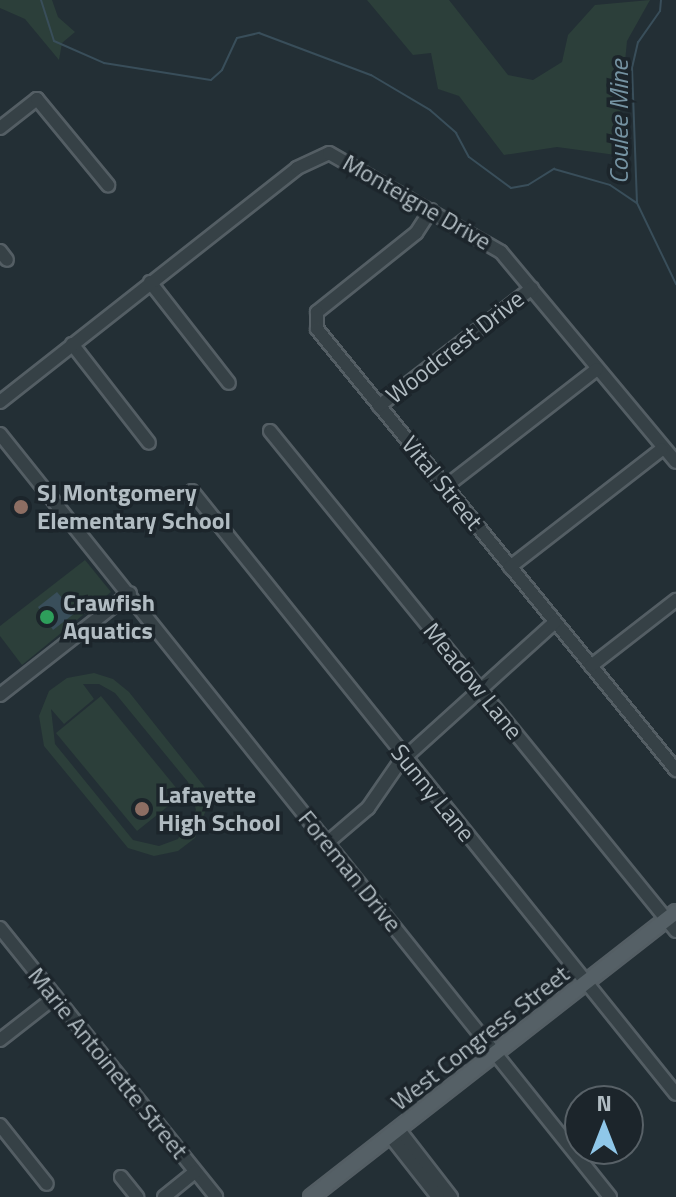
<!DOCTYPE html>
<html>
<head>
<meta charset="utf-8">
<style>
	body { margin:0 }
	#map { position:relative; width:676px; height:1197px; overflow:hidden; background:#232f35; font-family:"Titillium Web",sans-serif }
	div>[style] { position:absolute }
	.green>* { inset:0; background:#2c3f3a }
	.water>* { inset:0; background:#394e5a }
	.stream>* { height:2px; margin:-1px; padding:0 1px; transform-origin:1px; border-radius:1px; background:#394e5a }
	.roads { filter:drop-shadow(2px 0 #545e64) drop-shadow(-2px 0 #545e64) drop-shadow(0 2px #545e64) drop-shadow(0 -2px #545e64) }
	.minor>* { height:12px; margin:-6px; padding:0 6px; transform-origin:6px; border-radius:6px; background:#364146 }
	.major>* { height:14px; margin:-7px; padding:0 7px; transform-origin:7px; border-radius:7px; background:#556066 }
	.dots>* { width:22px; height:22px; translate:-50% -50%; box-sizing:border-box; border:4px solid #1c252b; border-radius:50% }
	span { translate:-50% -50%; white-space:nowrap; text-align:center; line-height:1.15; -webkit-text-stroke:7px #1c252b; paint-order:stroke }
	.street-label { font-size:24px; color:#b1bcc2 }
	.poi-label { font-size:24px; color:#b1bcc2; font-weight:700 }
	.left { translate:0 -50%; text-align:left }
	.water-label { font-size:26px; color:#7593a2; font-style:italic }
	.north { position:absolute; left:564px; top:1085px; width:80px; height:80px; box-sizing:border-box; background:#1c252b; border:2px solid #586167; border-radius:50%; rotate:0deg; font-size:22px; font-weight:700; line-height:32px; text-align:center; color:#b1bcc2 }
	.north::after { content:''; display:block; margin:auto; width:28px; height:36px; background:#8fc7e9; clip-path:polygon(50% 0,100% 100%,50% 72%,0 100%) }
</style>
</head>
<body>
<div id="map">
	<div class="green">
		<div style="clip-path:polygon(0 0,52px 0,58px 17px,75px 32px,62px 43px,59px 60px,25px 19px,0 8px)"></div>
		<div style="clip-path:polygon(367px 0,449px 0,508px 75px,533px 80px,562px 62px,568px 35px,595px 5px,650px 0,627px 41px,616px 155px,557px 147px,504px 155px,459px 96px,438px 89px,431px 53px,413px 55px)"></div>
		<div style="clip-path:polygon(85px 560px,111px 592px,22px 665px,0 636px,0 626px)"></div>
		<div style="clip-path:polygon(evenodd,94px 673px,113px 679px,129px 692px,215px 800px,207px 807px,195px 838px,178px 851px,154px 856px,128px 848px,44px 746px,39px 716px,49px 691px,67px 678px,94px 673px,83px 684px,99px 684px,115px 693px,188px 782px,196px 810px,178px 839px,159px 846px,133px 840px,55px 744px,51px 709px,64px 724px,94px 699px,83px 684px)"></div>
		<div style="clip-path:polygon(101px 696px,182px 795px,137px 831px,56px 733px)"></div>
	</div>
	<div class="water">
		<div style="clip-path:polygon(57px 592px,75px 613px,53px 630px,38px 607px)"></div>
	</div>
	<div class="stream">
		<div style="left:41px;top:0;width:43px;rotate:72.4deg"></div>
		<div style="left:54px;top:41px;width:55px;rotate:23.7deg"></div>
		<div style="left:104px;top:63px;width:108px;rotate:9deg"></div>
		<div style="left:211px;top:80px;width:15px;rotate:-42deg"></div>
		<div style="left:222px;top:70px;width:35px;rotate:-65deg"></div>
		<div style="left:237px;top:38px;width:23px;rotate:-13deg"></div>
		<div style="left:259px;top:33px;width:120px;rotate:20.6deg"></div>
		<div style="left:371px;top:75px;width:69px;rotate:30.7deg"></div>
		<div style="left:430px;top:110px;width:35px;rotate:41deg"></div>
		<div style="left:456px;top:133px;width:27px;rotate:62deg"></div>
		<div style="left:469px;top:157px;width:52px;rotate:36.4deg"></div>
		<div style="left:511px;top:188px;width:17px;rotate:-10deg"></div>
		<div style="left:528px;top:185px;width:31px;rotate:-32deg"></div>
		<div style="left:554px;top:169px;width:58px;rotate:15.9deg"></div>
		<div style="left:610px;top:185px;width:32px;rotate:34deg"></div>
		<div style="left:661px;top:0;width:11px;rotate:95deg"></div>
		<div style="left:660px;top:11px;width:38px;rotate:125deg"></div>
		<div style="left:638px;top:42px;width:26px;rotate:103deg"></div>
		<div style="left:632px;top:67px;width:136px;rotate:87.9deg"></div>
		<div style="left:637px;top:203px;width:90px;rotate:64.3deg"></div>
	</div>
	<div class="roads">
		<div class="minor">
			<div style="left:0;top:128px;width:47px;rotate:-38.1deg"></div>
			<div style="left:37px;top:99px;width:112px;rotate:50.5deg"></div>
			<div style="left:431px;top:210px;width:27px;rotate:123deg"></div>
			<div style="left:416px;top:233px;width:127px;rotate:141.4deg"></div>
			<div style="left:317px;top:312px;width:17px;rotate:90deg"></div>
			<div style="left:317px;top:329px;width:569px;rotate:50.85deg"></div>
			<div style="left:0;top:251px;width:11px;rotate:52deg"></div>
			<div style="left:150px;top:282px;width:128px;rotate:52deg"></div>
			<div style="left:72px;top:344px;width:125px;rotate:52.1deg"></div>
			<div style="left:0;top:402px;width:378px;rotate:-38.2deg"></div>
			<div style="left:297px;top:168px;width:35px;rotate:-25deg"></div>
			<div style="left:329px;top:153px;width:198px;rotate:29.9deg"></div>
			<div style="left:501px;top:252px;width:273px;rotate:50.2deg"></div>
			<div style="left:379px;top:406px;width:193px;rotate:-37.6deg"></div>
			<div style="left:270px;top:431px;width:644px;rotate:50.92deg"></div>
			<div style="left:0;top:434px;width:977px;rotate:51.36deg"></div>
			<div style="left:445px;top:487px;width:192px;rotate:-37.8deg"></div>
			<div style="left:192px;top:491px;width:773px;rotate:51.25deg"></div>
			<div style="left:510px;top:567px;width:192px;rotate:-37.8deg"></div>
			<div style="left:591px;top:666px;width:108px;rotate:-37.8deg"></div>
			<div style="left:0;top:695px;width:165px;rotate:-38.1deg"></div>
			<div style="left:327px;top:843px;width:54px;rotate:-40.5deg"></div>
			<div style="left:368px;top:808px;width:55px;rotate:-55.4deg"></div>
			<div style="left:399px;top:763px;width:210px;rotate:-42.1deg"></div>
			<div style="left:0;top:928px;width:345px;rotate:51.2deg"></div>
			<div style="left:0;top:1040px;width:70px;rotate:-38deg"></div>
			<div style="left:0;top:1125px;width:75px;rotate:51.5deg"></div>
			<div style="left:399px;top:1130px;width:85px;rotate:52.2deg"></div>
			<div style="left:391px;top:1137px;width:76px;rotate:51.9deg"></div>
			<div style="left:121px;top:1177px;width:26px;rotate:51deg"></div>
			<div style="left:164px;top:1197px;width:40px;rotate:-39deg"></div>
		</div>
		<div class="major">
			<div style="left:311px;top:1197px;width:463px;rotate:-38deg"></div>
		</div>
	</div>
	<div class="dots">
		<div style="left:21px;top:507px;background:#8d6e63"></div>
		<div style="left:47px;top:617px;background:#2e9e5b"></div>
		<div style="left:142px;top:809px;background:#8d6e63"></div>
	</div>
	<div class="street-label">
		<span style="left:417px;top:202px;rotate:30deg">Monteigne Drive</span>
		<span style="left:455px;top:347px;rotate:-38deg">Woodcrest Drive</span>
		<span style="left:442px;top:483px;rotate:51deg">Vital Street</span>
		<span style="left:473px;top:681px;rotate:51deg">Meadow Lane</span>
		<span style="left:433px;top:793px;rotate:51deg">Sunny Lane</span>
		<span style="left:350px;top:871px;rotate:51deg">Foreman Drive</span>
		<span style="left:480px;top:1038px;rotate:-38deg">West Congress Street</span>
		<span style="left:108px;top:1063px;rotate:51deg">Marie Antoinette Street</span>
	</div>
	<div class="poi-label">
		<span class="left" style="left:37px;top:507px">SJ Montgomery<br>Elementary School</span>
		<span class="left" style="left:63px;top:617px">Crawfish<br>Aquatics</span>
		<span class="left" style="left:158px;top:809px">Lafayette<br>High School</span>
	</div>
	<div class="water-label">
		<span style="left:619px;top:122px;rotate:-90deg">Coulee Mine</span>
	</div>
	<div class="north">N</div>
</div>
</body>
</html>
